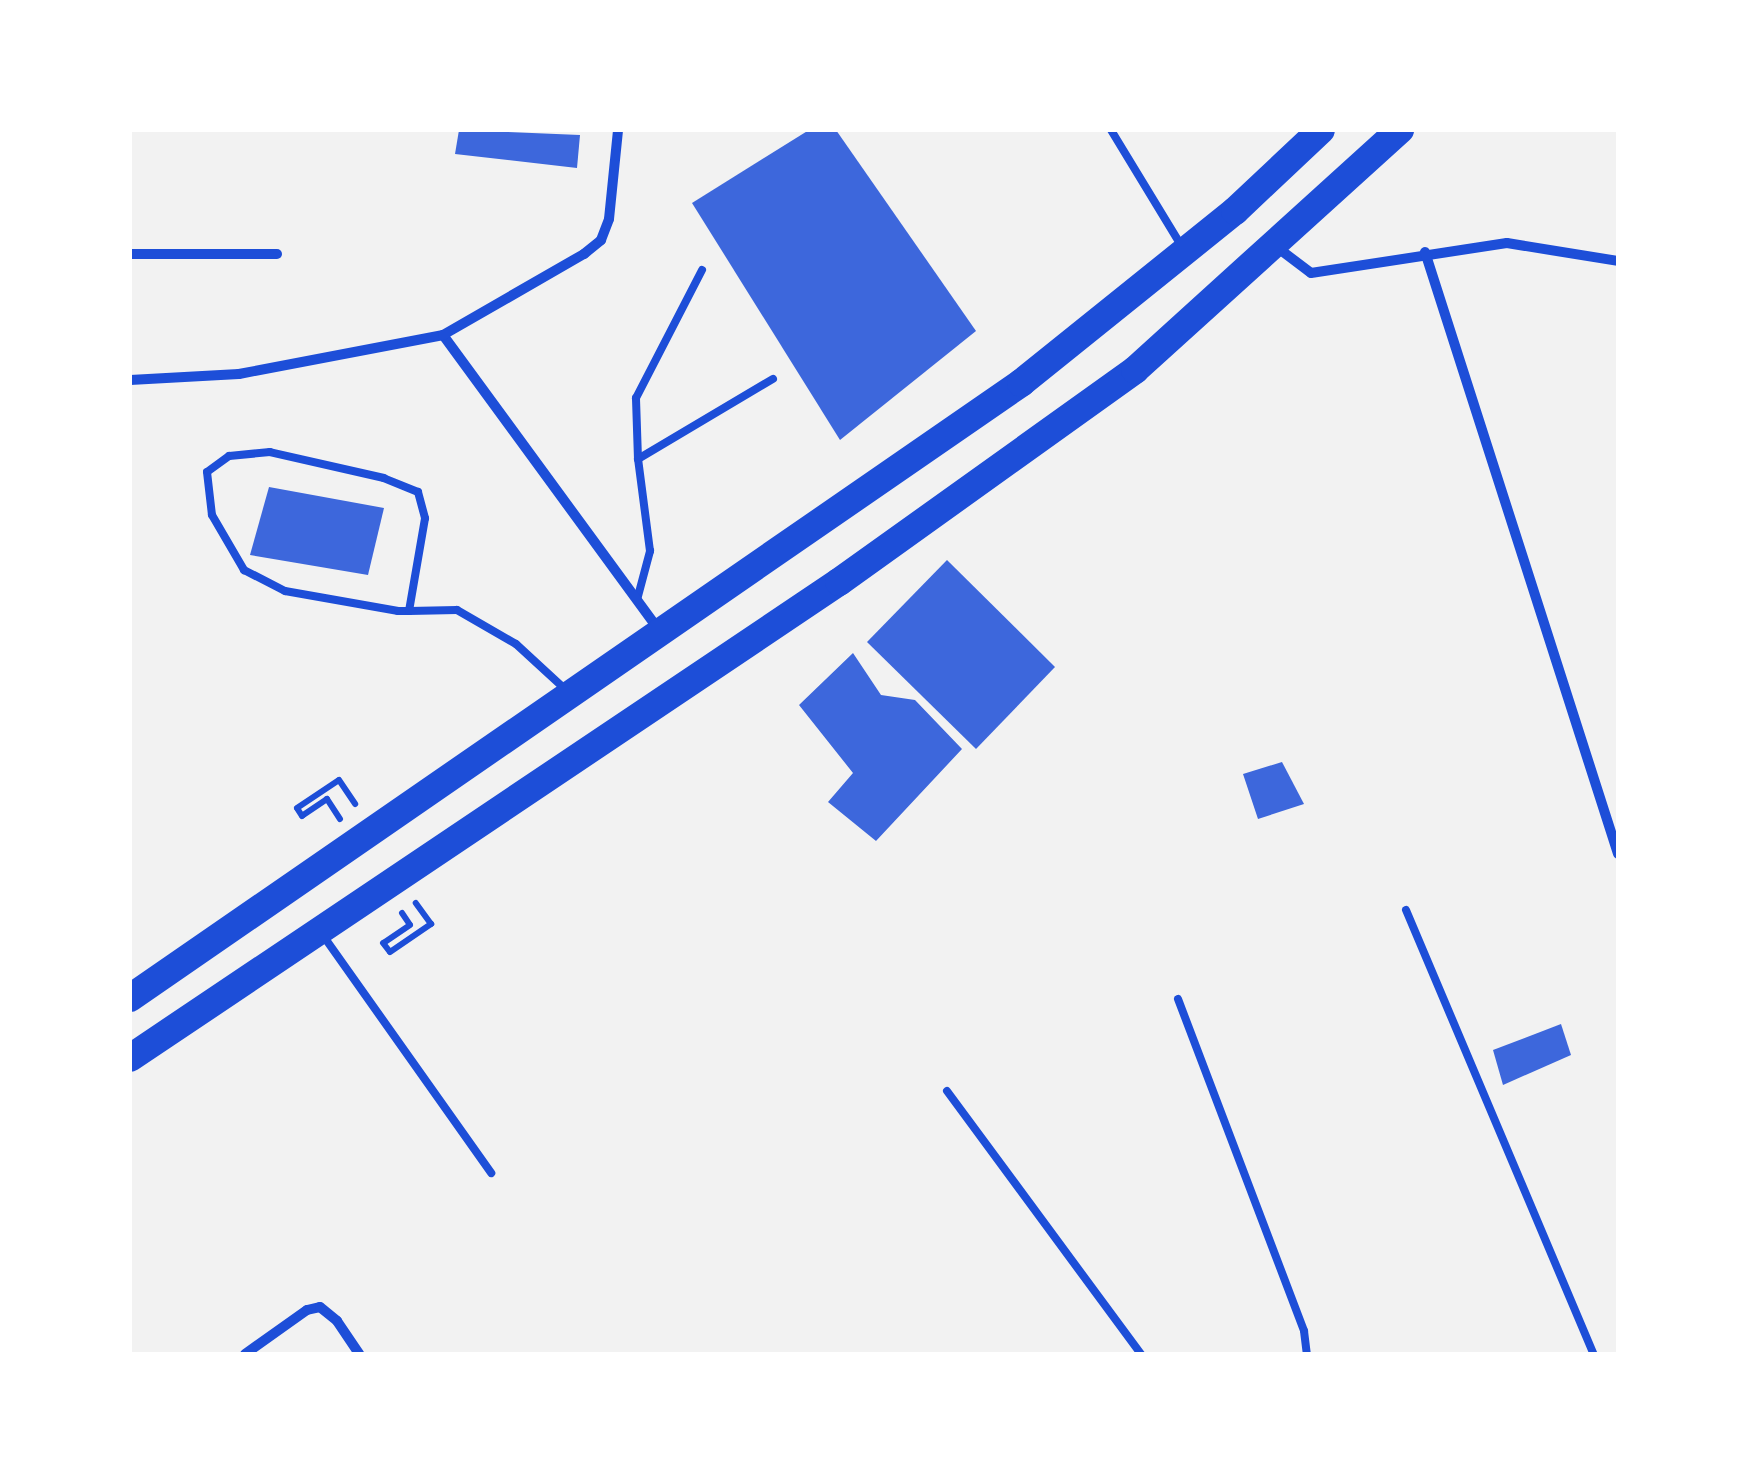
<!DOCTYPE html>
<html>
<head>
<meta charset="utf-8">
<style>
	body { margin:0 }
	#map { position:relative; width:1748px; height:1484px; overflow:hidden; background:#f2f2f2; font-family:Karla,sans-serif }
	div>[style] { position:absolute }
	.building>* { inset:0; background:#3d67dc }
	.path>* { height:6px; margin:-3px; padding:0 3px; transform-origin:3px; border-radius:3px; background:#1d4ed8 }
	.service>* { height:8px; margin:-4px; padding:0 4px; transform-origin:4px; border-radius:4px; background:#1d4ed8 }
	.minor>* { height:10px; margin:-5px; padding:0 5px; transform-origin:5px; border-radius:5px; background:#1d4ed8 }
	.trunk>* { height:28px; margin:-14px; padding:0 14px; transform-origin:14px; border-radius:14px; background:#1d4ed8 }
	span { translate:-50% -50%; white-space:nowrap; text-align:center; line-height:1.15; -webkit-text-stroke:9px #fff; paint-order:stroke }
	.frame { position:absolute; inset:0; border:132px solid #fff; pointer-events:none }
</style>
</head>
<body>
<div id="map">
	<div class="building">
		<div style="clip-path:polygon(459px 130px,580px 135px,577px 168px,455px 154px)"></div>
		<div style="clip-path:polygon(809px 130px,836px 130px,976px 331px,840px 440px,692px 203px)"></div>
		<div style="clip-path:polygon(269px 487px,384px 508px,368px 575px,250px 555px)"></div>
		<div style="clip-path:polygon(947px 560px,1055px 667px,976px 749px,867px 642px)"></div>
		<div style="clip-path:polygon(853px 653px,881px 695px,915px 700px,962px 749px,876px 841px,828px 802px,853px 773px,799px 705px)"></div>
		<div style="clip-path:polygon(1282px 762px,1304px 804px,1258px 819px,1243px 774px)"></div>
		<div style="clip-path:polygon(1561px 1024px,1571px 1055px,1503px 1085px,1493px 1050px)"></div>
	</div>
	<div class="path">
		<div style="left:340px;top:819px;width:24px;rotate:-123deg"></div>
		<div style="left:327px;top:799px;width:30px;rotate:146deg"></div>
		<div style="left:302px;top:816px;width:9px;rotate:-122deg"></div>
		<div style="left:297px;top:808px;width:50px;rotate:-33.7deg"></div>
		<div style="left:339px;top:780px;width:29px;rotate:56deg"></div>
		<div style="left:402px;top:913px;width:14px;rotate:56deg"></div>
		<div style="left:410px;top:925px;width:32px;rotate:146deg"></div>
		<div style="left:383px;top:943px;width:11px;rotate:52deg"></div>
		<div style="left:390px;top:952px;width:50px;rotate:-34.3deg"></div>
		<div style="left:431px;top:924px;width:26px;rotate:-126deg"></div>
	</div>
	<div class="service">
		<div style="left:1111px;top:130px;width:137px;rotate:58.7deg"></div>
		<div style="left:638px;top:459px;width:157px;rotate:-30.7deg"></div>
		<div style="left:637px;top:600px;width:51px;rotate:-75.1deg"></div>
		<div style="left:650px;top:551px;width:93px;rotate:-97.4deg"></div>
		<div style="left:638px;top:459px;width:61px;rotate:-91.9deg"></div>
		<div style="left:636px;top:398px;width:144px;rotate:-62.7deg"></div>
		<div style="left:409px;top:611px;width:94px;rotate:-80.2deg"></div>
		<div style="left:425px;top:518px;width:27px;rotate:-105deg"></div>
		<div style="left:418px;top:492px;width:37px;rotate:-158deg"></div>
		<div style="left:384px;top:478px;width:117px;rotate:-167.2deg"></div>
		<div style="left:270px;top:452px;width:41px;rotate:174.4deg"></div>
		<div style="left:229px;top:456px;width:27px;rotate:144deg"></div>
		<div style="left:207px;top:472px;width:43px;rotate:83.4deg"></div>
		<div style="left:212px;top:515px;width:64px;rotate:59.8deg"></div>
		<div style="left:244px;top:570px;width:46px;rotate:27.1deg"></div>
		<div style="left:285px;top:591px;width:115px;rotate:10deg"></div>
		<div style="left:398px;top:611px;width:11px"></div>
		<div style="left:409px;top:611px;width:48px;rotate:-1.2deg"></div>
		<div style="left:457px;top:610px;width:68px;rotate:30deg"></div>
		<div style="left:516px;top:644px;width:67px;rotate:42.6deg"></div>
		<div style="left:1406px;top:910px;width:482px;rotate:67.1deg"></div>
		<div style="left:322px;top:934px;width:293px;rotate:54.7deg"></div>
		<div style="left:1178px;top:999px;width:355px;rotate:69.2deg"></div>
		<div style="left:1304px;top:1331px;width:23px;rotate:83deg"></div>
		<div style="left:947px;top:1091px;width:327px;rotate:53.6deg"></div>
	</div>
	<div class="minor">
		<div style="left:1274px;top:245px;width:46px;rotate:37.1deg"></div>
		<div style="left:1311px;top:273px;width:198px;rotate:-8.7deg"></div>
		<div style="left:1507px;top:243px;width:112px;rotate:9.2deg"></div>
		<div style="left:1425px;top:252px;width:632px;rotate:72.22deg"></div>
		<div style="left:130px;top:254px;width:147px"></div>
		<div style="left:443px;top:335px;width:364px;rotate:53.8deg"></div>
		<div style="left:130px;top:380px;width:109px;rotate:-3.2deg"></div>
		<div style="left:239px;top:374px;width:208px;rotate:-10.8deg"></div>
		<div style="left:443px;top:335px;width:163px;rotate:-29.9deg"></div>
		<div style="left:584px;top:254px;width:22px;rotate:-39deg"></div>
		<div style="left:601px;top:240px;width:22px;rotate:-69deg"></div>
		<div style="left:609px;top:219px;width:89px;rotate:-84.2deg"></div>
		<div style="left:245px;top:1354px;width:76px;rotate:-35.4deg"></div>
		<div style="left:307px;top:1310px;width:13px;rotate:-13deg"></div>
		<div style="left:320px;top:1307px;width:22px;rotate:39deg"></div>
		<div style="left:337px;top:1321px;width:40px;rotate:56deg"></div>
	</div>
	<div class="trunk">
		<div style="left:130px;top:998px;width:1083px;rotate:-34.61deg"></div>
		<div style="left:1021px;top:383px;width:275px;rotate:-38.8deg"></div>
		<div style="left:1235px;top:211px;width:118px;rotate:-43.3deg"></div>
		<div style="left:130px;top:1058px;width:854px;rotate:-33.88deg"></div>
		<div style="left:839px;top:582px;width:364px;rotate:-35.6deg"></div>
		<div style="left:1135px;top:370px;width:358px;rotate:-42.2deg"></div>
	</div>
	<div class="frame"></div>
</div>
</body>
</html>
